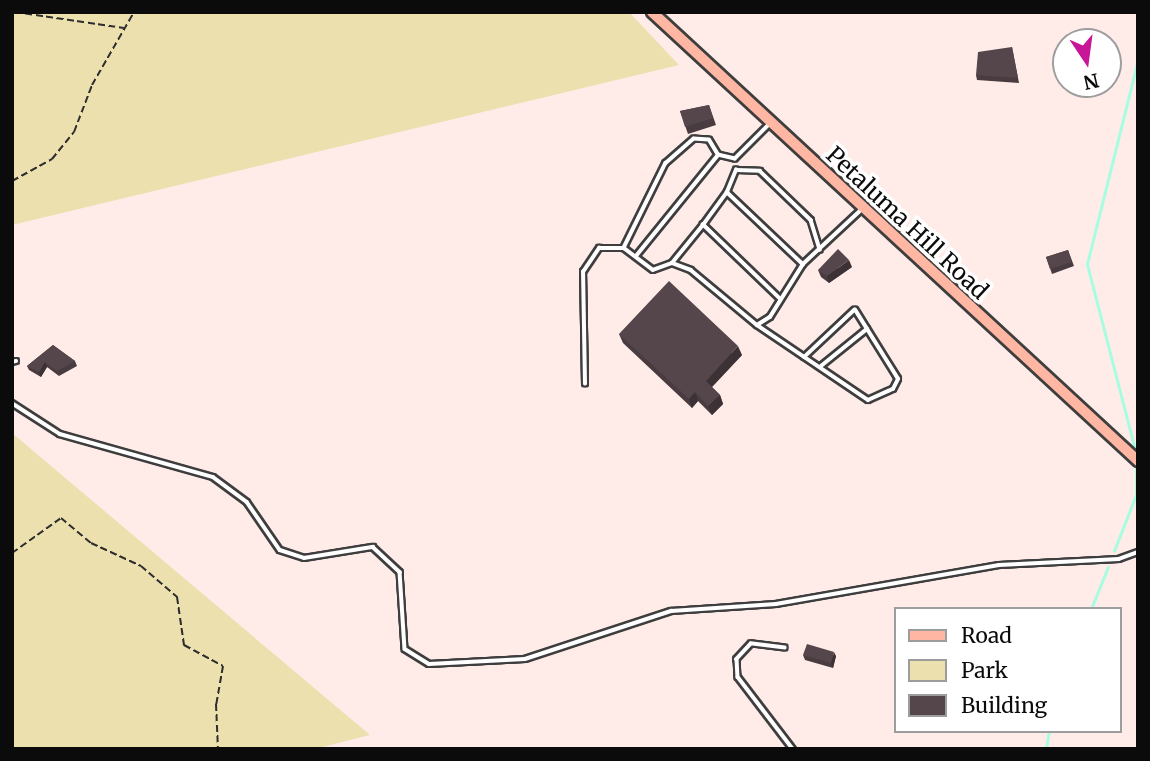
<!DOCTYPE html>
<html>
<head>
<meta charset="utf-8">
<style>
	body { margin:0 }
	#map { position:relative; width:1150px; height:761px; overflow:hidden; background:#ffece9; font-family:Merriweather,serif }
	div>[style] { position:absolute }
	.green>* { inset:0; background:#ede0af }
	.stream>* { height:2.5px; margin:-1.25px; padding:0 1.25px; transform-origin:1.25px; border-radius:1.25px; background:#a8fce2 }
	.path>* { height:2px; margin-top:-1px; transform-origin:0; background:repeating-linear-gradient(90deg,#2d2d2d 0 7px,transparent 0 10.5px) }
	.roads { filter:drop-shadow(2px 0 #3e3e3e) drop-shadow(-2px 0 #3e3e3e) drop-shadow(0 2px #3e3e3e) drop-shadow(0 -2px #3e3e3e) }
	.lane>* { height:3.5px; margin:-1.75px; padding:0 1.75px; transform-origin:1.75px; border-radius:1.75px; background:#fff }
	.secondary>* { height:10px; margin:-5px; padding:0 5px; transform-origin:5px; border-radius:5px; background:#ffb7a4 }
	.wall>* { inset:0; background:#493c40 }
	.shaded-wall>* { inset:0; background:#3c3134 }
	.building>* { inset:0; background:#55464b }
	span { translate:-50% -50%; white-space:nowrap; text-align:center; line-height:1.15; -webkit-text-stroke:7px #fff; paint-order:stroke }
	.street-label { font-size:23px; color:#0b0b0b }
	.frame { position:absolute; inset:0; border:14px solid #0b0b0b; pointer-events:none }
	.legend { position:absolute; left:894px; top:607px; width:228px; height:126px; box-sizing:border-box; background:#fff; border:2px solid #9d9d9d; margin:0; padding:9px 12px; list-style:none; font-size:21px; color:#0b0b0b }
	.legend li { display:flex; align-items:center; gap:14px; height:35px }
	.legend b { width:35px; border:2px solid #9d9d9d }
	.north { position:absolute; left:1052px; top:28px; width:70px; height:70px; box-sizing:border-box; background:#fff; border:2px solid #9d9d9d; border-radius:50%; rotate:167deg; font-size:19px; font-weight:700; line-height:28px; text-align:center; color:#0b0b0b }
	.north::after { content:''; display:block; margin:auto; width:24px; height:32px; background:#c81698; clip-path:polygon(50% 0,100% 100%,50% 72%,0 100%) }
</style>
</head>
<body>
<div id="map">
	<div class="green">
		<div style="clip-path:polygon(12px 12px,629px 12px,679px 65px,12px 225px)"></div>
		<div style="clip-path:polygon(12px 433px,370px 735px,315px 749px,12px 749px)"></div>
	</div>
	<div class="stream">
		<div style="left:1136px;top:454px;width:196px;rotate:-104.5deg"></div>
		<div style="left:1087px;top:264px;width:211px;rotate:-76deg"></div>
		<div style="left:1114px;top:551px;width:60px;rotate:-68.6deg"></div>
		<div style="left:1136px;top:495px;width:31px;rotate:-90deg"></div>
		<div style="left:1091px;top:609px;width:45px;rotate:-68deg"></div>
		<div style="left:1046px;top:749px;width:18px;rotate:-81deg"></div>
	</div>
	<div class="path">
		<div style="left:15px;top:12px;width:110px;rotate:8.4deg"></div>
		<div style="left:12px;top:181px;width:46px;rotate:-28.8deg"></div>
		<div style="left:52px;top:159px;width:35px;rotate:-51deg"></div>
		<div style="left:74px;top:132px;width:50px;rotate:-69deg"></div>
		<div style="left:92px;top:85px;width:84px;rotate:-60.1deg"></div>
		<div style="left:12px;top:553px;width:60px;rotate:-35.5deg"></div>
		<div style="left:61px;top:518px;width:39px;rotate:40deg"></div>
		<div style="left:91px;top:543px;width:55px;rotate:24.7deg"></div>
		<div style="left:141px;top:566px;width:48px;rotate:40.7deg"></div>
		<div style="left:177px;top:597px;width:49px;rotate:81.7deg"></div>
		<div style="left:184px;top:645px;width:44px;rotate:28.3deg"></div>
		<div style="left:223px;top:666px;width:39px;rotate:100deg"></div>
		<div style="left:216px;top:704px;width:45px;rotate:87.5deg"></div>
	</div>
	<div class="roads">
		<div class="lane">
			<div style="left:770px;top:124px;width:49px;rotate:135deg"></div>
			<div style="left:735px;top:159px;width:17px;rotate:-167deg"></div>
			<div style="left:718px;top:155px;width:17px;rotate:-121deg"></div>
			<div style="left:709px;top:140px;width:15px;rotate:-176deg"></div>
			<div style="left:694px;top:139px;width:37px;rotate:139deg"></div>
			<div style="left:666px;top:163px;width:95px;rotate:116.3deg"></div>
			<div style="left:624px;top:248px;width:36px;rotate:37deg"></div>
			<div style="left:653px;top:270px;width:20px;rotate:-20deg"></div>
			<div style="left:672px;top:263px;width:20px;rotate:20deg"></div>
			<div style="left:691px;top:270px;width:86px;rotate:39.8deg"></div>
			<div style="left:757px;top:325px;width:15px;rotate:-32deg"></div>
			<div style="left:770px;top:317px;width:62px;rotate:-58.1deg"></div>
			<div style="left:803px;top:264px;width:79px;rotate:-43deg"></div>
			<div style="left:727px;top:192px;width:24px;rotate:-68deg"></div>
			<div style="left:736px;top:170px;width:24px;rotate:2deg"></div>
			<div style="left:760px;top:171px;width:71px;rotate:43.9deg"></div>
			<div style="left:811px;top:220px;width:31px;rotate:73deg"></div>
			<div style="left:636px;top:256px;width:130px;rotate:-50.9deg"></div>
			<div style="left:672px;top:263px;width:49px;rotate:-50.8deg"></div>
			<div style="left:780px;top:299px;width:107px;rotate:-136.1deg"></div>
			<div style="left:703px;top:225px;width:41px;rotate:-54deg"></div>
			<div style="left:727px;top:192px;width:105px;rotate:43.5deg"></div>
			<div style="left:757px;top:325px;width:134px;rotate:34deg"></div>
			<div style="left:868px;top:400px;width:27px;rotate:-24deg"></div>
			<div style="left:893px;top:389px;width:11px;rotate:-63deg"></div>
			<div style="left:898px;top:379px;width:81px;rotate:-121.9deg"></div>
			<div style="left:855px;top:310px;width:69px;rotate:136.8deg"></div>
			<div style="left:12px;top:362px;width:4px;rotate:-14deg"></div>
			<div style="left:821px;top:366px;width:59px;rotate:-38.8deg"></div>
			<div style="left:585px;top:384px;width:112px;rotate:-91deg"></div>
			<div style="left:583px;top:272px;width:29px;rotate:-56deg"></div>
			<div style="left:599px;top:248px;width:25px"></div>
			<div style="left:12px;top:403px;width:57px;rotate:32.9deg"></div>
			<div style="left:60px;top:434px;width:159px;rotate:15.7deg"></div>
			<div style="left:213px;top:477px;width:42px;rotate:36.3deg"></div>
			<div style="left:247px;top:502px;width:58px;rotate:55.5deg"></div>
			<div style="left:280px;top:550px;width:25px;rotate:18deg"></div>
			<div style="left:304px;top:558px;width:70px;rotate:-9.1deg"></div>
			<div style="left:373px;top:547px;width:37px;rotate:43deg"></div>
			<div style="left:400px;top:572px;width:77px;rotate:86.3deg"></div>
			<div style="left:405px;top:649px;width:28px;rotate:32deg"></div>
			<div style="left:429px;top:664px;width:96px;rotate:-3deg"></div>
			<div style="left:525px;top:659px;width:154px;rotate:-18.2deg"></div>
			<div style="left:671px;top:611px;width:105px;rotate:-3.8deg"></div>
			<div style="left:776px;top:604px;width:226px;rotate:-9.9deg"></div>
			<div style="left:999px;top:565px;width:120px;rotate:-2.9deg"></div>
			<div style="left:1119px;top:559px;width:20px;rotate:-20deg"></div>
			<div style="left:785px;top:648px;width:34px;rotate:-173deg"></div>
			<div style="left:751px;top:644px;width:21px;rotate:133deg"></div>
			<div style="left:737px;top:659px;width:18px;rotate:87deg"></div>
			<div style="left:738px;top:677px;width:91px;rotate:52.6deg"></div>
		</div>
		<div class="secondary">
			<div style="left:652px;top:12px;width:662px;rotate:42.73deg"></div>
		</div>
	</div>
	<div class="wall">
		<div style="clip-path:polygon(1012px 47px,1019px 83px,977px 80px,976px 75px)"></div>
		<div style="clip-path:polygon(709px 105px,716px 125px,688px 134px,680px 111px)"></div>
		<div style="clip-path:polygon(1068px 250px,1074px 266px,1052px 274px,1046px 257px)"></div>
		<div style="clip-path:polygon(852px 267px,829px 283px,821px 277px,818px 270px)"></div>
		<div style="clip-path:polygon(619px 334px,742px 355px,712px 387px,720px 395px,723px 404px,712px 415px,698px 401px,692px 408px,623px 343px)"></div>
		<div style="clip-path:polygon(53px 345px,75px 361px,77px 366px,59px 376px,47px 367px,41px 377px,29px 370px,27px 366px)"></div>
		<div style="clip-path:polygon(803px 655px,836px 656px,833px 668px,805px 660px)"></div>
	</div>
	<div class="shaded-wall">
		<div style="clip-path:polygon(849px 260px,852px 267px,829px 283px,827px 276px)"></div>
		<div style="clip-path:polygon(738px 346px,742px 355px,709px 390px,706px 381px)"></div>
		<div style="clip-path:polygon(45px 362px,47px 367px,41px 377px,39px 372px)"></div>
		<div style="clip-path:polygon(695px 392px,698px 401px,692px 408px,689px 399px)"></div>
		<div style="clip-path:polygon(720px 395px,723px 404px,712px 415px,708px 406px)"></div>
		<div style="clip-path:polygon(834px 652px,836px 656px,833px 668px,831px 663px)"></div>
	</div>
	<div class="building">
		<div style="clip-path:polygon(1012px 47px,1018px 78px,976px 75px,978px 52px)"></div>
		<div style="clip-path:polygon(709px 105px,713px 118px,685px 127px,680px 111px)"></div>
		<div style="clip-path:polygon(838px 249px,849px 260px,827px 276px,818px 270px)"></div>
		<div style="clip-path:polygon(1068px 250px,1072px 262px,1050px 269px,1046px 257px)"></div>
		<div style="clip-path:polygon(669px 281px,738px 346px,706px 381px,720px 395px,708px 406px,695px 392px,689px 399px,619px 334px)"></div>
		<div style="clip-path:polygon(53px 345px,75px 361px,57px 371px,45px 362px,39px 372px,27px 366px)"></div>
		<div style="clip-path:polygon(807px 644px,834px 652px,831px 663px,803px 655px)"></div>
	</div>
	<div class="street-label">
		<span style="left:907px;top:223px;rotate:43deg">Petaluma Hill Road</span>
	</div>
	<div class="frame"></div>
	<ul class="legend">
	<li><b style="height:9px;background:#ffb7a4"></b>Road</li>
	<li><b style="height:19px;background:#ede0af"></b>Park</li>
	<li><b style="height:19px;background:#55464b"></b>Building</li>
	</ul>
	<div class="north">N</div>
</div>
</body>
</html>
